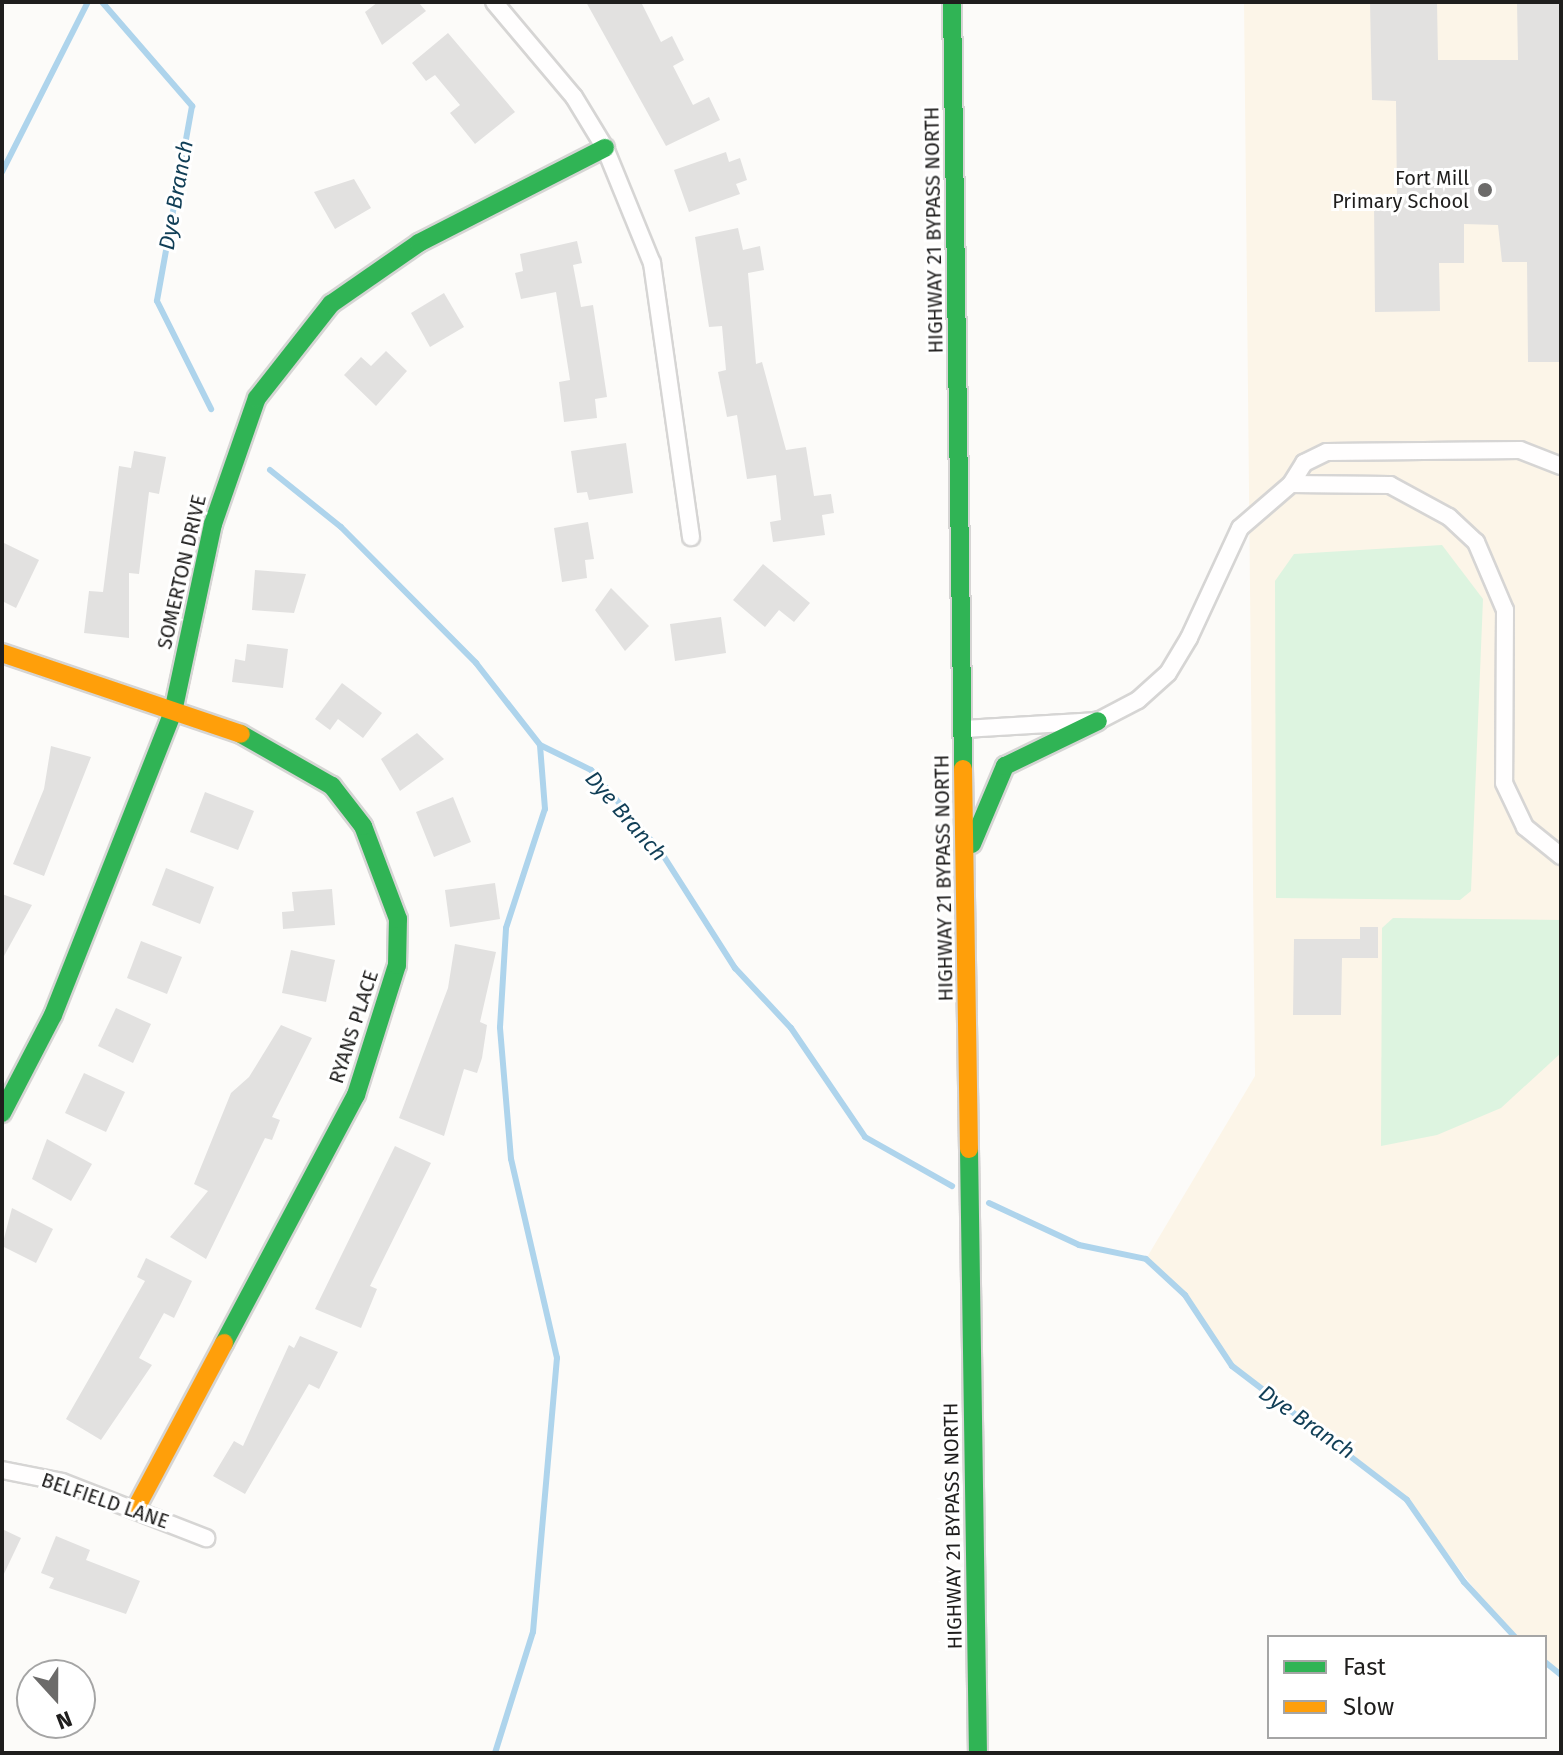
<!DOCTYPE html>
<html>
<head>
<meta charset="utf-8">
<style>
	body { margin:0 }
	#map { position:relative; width:1563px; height:1755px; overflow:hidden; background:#fcfbf9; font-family:"Fira Sans",sans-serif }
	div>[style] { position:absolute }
	.education>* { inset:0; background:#fcf5e8 }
	.green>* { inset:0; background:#ddf4e0 }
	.stream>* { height:6px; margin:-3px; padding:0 3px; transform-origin:3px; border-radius:3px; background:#aed4ec }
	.building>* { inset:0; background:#e2e1e0 }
	.roads { filter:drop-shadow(2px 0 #d6d5d4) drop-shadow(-2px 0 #d6d5d4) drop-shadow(0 2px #d6d5d4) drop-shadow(0 -2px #d6d5d4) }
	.street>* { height:16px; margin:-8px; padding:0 8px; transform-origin:8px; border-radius:8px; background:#fffefe }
	.fast>* { height:18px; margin:-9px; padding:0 9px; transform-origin:9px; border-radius:9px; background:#30b455 }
	.slow>* { height:18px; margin:-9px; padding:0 9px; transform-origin:9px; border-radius:9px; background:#ff9f0a }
	.dots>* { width:22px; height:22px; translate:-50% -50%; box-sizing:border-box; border:4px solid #fff; border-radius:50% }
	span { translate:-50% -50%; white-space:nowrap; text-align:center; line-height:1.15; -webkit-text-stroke:6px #fff; paint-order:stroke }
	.poi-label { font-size:20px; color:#1f1e1d }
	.right { translate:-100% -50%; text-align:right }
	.street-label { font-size:20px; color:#1f1e1d }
	.water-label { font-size:22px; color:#103e56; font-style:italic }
	.frame { position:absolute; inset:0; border:4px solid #1f1e1d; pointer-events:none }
	.legend { position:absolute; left:1267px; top:1635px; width:280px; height:104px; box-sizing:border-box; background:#fff; border:2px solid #a5a5a5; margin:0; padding:10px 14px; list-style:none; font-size:24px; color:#1f1e1d }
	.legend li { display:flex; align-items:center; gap:16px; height:40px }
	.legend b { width:40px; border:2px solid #a5a5a5 }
	.north { position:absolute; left:16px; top:1659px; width:80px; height:80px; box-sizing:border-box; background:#fff; border:2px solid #a5a5a5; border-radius:50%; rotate:159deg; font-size:22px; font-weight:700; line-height:32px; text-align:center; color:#1f1e1d }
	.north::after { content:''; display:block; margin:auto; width:28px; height:36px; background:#6c6b6a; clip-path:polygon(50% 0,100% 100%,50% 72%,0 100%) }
</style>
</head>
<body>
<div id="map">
	<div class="education">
		<div style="clip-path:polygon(1244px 2px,1561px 2px,1561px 1675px,1545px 1662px,1545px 1637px,1515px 1637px,1505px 1629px,1407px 1500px,1232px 1366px,1185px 1295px,1146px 1259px,1255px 1076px)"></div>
	</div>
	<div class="green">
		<div style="clip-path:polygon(1442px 545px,1483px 599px,1471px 891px,1460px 900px,1276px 898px,1275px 581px,1294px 554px)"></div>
		<div style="clip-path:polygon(1393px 918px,1561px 920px,1561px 1053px,1501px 1108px,1437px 1135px,1381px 1146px,1382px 928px)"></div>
	</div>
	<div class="stream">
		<div style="left:102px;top:2px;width:138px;rotate:49.1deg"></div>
		<div style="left:192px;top:106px;width:198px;rotate:100.2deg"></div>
		<div style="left:157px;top:301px;width:121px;rotate:63.4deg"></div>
		<div style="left:2px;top:172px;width:191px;rotate:-63.2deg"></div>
		<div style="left:270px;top:470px;width:91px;rotate:38.8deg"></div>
		<div style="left:341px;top:527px;width:192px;rotate:45.2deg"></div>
		<div style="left:476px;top:663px;width:104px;rotate:52deg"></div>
		<div style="left:540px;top:745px;width:57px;rotate:26.1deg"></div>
		<div style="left:591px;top:770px;width:108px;rotate:49.5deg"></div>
		<div style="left:661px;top:852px;width:138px;rotate:57.5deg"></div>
		<div style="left:735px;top:968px;width:82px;rotate:47deg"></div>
		<div style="left:791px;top:1028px;width:132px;rotate:55.8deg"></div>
		<div style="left:865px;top:1137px;width:100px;rotate:29.4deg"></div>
		<div style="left:989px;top:1203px;width:99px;rotate:25deg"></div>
		<div style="left:1079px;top:1245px;width:68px;rotate:11.8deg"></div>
		<div style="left:1146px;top:1259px;width:53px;rotate:42.7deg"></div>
		<div style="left:1185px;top:1295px;width:85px;rotate:56.5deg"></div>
		<div style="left:1232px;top:1366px;width:220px;rotate:37.4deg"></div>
		<div style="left:1407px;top:1500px;width:100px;rotate:55.2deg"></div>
		<div style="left:1464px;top:1582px;width:75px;rotate:47.2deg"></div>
		<div style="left:1545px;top:1662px;width:21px;rotate:39deg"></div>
		<div style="left:495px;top:1753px;width:127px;rotate:-72.6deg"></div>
		<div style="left:533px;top:1632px;width:275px;rotate:-85deg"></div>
		<div style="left:557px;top:1358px;width:204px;rotate:-103deg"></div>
		<div style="left:511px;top:1159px;width:132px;rotate:-94.8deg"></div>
		<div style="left:500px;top:1027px;width:99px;rotate:-86.5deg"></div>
		<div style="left:506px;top:928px;width:125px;rotate:-71.9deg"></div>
		<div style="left:545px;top:809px;width:64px;rotate:-94.5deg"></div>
	</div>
	<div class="building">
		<div style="clip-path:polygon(378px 2px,418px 2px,426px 11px,382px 45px,365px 12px)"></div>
		<div style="clip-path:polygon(586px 2px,641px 2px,661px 42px,672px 36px,684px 60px,673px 66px,693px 105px,709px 97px,720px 120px,666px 146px)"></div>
		<div style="clip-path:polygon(1370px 2px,1437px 2px,1438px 60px,1518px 60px,1517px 2px,1561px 2px,1561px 362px,1528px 362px,1527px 262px,1502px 262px,1498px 225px,1464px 224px,1464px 263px,1439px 263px,1440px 311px,1375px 312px,1374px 202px,1397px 202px,1396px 101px,1372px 100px)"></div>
		<div style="clip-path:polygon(448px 33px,515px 112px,475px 144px,450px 113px,460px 105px,435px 75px,426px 81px,412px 63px)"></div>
		<div style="clip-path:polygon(726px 152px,729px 162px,740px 158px,747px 180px,736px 184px,740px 194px,689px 212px,674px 170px)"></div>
		<div style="clip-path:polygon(354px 179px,371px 208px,335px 229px,314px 192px)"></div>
		<div style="clip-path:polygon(738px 228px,743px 250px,760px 246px,764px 270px,748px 273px,756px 364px,762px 362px,786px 450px,806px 447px,814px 496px,831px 494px,834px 513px,822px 515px,825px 535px,773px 542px,770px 522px,781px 520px,776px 475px,747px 479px,737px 415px,727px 417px,718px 372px,726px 370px,722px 326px,709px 327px,695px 237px)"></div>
		<div style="clip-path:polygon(577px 241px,582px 263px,573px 265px,581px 307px,593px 305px,607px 397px,595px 399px,597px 418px,564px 422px,559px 382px,570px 380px,556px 292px,521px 299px,515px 273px,523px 271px,520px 254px)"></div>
		<div style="clip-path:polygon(444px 293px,464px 327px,430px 347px,411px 313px)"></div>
		<div style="clip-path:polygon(386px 351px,407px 371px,376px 406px,344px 375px,361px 357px,371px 366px)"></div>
		<div style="clip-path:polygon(626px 443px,633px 493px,589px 500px,587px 492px,577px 493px,571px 451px)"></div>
		<div style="clip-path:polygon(134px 451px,166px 457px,159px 494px,149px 492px,139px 574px,129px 573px,129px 638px,84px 633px,89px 591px,103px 592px,119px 466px,131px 468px)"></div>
		<div style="clip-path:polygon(588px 522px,594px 559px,585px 560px,587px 578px,562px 582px,554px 528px)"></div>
		<div style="clip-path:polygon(2px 542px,39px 560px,16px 608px,2px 601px)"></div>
		<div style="clip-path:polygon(763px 564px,810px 603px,794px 622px,779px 610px,765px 627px,733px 600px)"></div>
		<div style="clip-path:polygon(255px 570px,306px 574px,294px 613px,252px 610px)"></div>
		<div style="clip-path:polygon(611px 588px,649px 626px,625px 651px,595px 610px)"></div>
		<div style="clip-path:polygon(721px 617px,726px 653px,675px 661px,670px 624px)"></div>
		<div style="clip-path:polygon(247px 644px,288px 649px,283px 688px,232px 682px,235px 659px,245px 661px)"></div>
		<div style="clip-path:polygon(342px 683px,382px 713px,363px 738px,338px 719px,330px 730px,315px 719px)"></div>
		<div style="clip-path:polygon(417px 733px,444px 759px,400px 791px,381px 759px)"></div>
		<div style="clip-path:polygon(51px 746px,91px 757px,44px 876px,13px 864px,44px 789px)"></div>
		<div style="clip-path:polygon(205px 792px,254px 811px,238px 850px,190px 832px)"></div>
		<div style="clip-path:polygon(453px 797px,471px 842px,434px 857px,416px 812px)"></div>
		<div style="clip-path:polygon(166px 868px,214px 887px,200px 924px,152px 905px)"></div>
		<div style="clip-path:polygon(495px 883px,500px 919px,450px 927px,445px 890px)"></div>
		<div style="clip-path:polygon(332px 889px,335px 925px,283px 929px,282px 912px,294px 911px,292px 892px)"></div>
		<div style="clip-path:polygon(2px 894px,32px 905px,4px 956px,2px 956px)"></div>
		<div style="clip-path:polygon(1360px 927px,1378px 927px,1378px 958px,1342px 958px,1341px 1015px,1293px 1015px,1294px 939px,1360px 939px)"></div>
		<div style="clip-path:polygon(141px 941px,182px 957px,167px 994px,127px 978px)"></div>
		<div style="clip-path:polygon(455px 944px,496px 952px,480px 1022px,487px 1025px,482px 1058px,477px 1073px,464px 1069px,444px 1136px,399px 1118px,448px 988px)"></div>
		<div style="clip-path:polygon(291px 950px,335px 960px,326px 1002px,282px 993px)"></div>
		<div style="clip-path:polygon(116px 1008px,151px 1024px,133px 1063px,98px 1046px)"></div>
		<div style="clip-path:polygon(281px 1025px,312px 1038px,272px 1117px,280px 1120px,272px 1140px,265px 1138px,206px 1259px,170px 1237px,208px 1191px,194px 1184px,231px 1093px,249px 1077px)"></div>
		<div style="clip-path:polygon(84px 1073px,125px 1092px,106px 1132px,65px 1113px)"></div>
		<div style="clip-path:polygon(47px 1139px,92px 1164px,71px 1201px,32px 1179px)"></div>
		<div style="clip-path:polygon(395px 1146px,431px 1163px,370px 1286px,377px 1289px,361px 1328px,315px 1309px)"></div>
		<div style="clip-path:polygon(12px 1208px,53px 1229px,36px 1263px,2px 1246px)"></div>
		<div style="clip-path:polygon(146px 1258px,192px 1281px,174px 1318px,164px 1313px,139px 1358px,152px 1365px,101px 1440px,66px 1419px,145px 1281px,137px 1277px)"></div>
		<div style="clip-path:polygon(300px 1336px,338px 1352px,319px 1389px,309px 1384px,245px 1494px,213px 1476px,234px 1441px,243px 1446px,289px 1345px,294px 1348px)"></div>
		<div style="clip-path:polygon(2px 1529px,21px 1538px,2px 1578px)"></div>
		<div style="clip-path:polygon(56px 1536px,90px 1550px,86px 1560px,140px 1581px,126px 1614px,49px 1588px,54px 1578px,41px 1573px)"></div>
	</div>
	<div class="roads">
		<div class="street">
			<div style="left:494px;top:2px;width:124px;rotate:49.9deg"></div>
			<div style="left:574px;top:97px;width:60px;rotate:58.7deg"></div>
			<div style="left:605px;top:148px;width:124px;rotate:67.8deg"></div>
			<div style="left:652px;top:263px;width:277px;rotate:81.9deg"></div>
			<div style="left:1291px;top:484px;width:99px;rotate:0.6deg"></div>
			<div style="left:1390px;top:485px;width:67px;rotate:28.5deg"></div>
			<div style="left:1449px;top:517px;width:37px;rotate:43deg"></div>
			<div style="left:1476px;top:542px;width:74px;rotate:66.9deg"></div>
			<div style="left:1505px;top:610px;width:173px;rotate:90.3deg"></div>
			<div style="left:1504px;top:783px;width:49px;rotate:64.5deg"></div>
			<div style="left:1525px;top:827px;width:46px;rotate:38.9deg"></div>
			<div style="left:964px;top:729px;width:134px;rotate:-3.4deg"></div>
			<div style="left:1098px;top:721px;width:45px;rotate:-27.7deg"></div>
			<div style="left:1138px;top:700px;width:40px;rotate:-42deg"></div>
			<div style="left:1168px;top:673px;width:41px;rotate:-59deg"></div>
			<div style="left:1189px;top:638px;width:121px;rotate:-65.1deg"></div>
			<div style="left:1240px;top:528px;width:67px;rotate:-40.8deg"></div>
			<div style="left:1291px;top:484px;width:25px;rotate:-58deg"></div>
			<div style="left:1304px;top:463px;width:25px;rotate:-26deg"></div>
			<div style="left:1327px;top:452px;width:193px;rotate:-0.6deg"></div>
			<div style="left:1520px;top:450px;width:44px;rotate:21.3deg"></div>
			<div style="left:2px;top:1470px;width:61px;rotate:11.3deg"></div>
			<div style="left:62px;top:1482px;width:155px;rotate:21.3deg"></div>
		</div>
		<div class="fast">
			<div style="left:952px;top:2px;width:767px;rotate:89.18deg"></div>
			<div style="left:972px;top:844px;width:85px;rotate:-67.1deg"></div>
			<div style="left:1005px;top:766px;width:103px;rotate:-25.8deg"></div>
			<div style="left:2px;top:1113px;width:110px;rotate:-62.5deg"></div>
			<div style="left:53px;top:1015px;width:326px;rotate:-68.4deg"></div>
			<div style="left:173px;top:712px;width:192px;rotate:-78deg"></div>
			<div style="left:213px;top:524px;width:133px;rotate:-70.8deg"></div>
			<div style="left:257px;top:398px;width:120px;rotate:-51.8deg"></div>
			<div style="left:331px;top:304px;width:107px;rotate:-34.7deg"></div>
			<div style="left:419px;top:243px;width:209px;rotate:-27.1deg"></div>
			<div style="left:969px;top:1149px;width:604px;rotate:89.15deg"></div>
			<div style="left:224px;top:1343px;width:281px;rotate:-62deg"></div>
			<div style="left:356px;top:1095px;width:136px;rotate:-72.5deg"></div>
			<div style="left:397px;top:965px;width:46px;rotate:-88.8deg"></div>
			<div style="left:398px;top:919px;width:99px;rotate:-110.6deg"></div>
			<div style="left:363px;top:826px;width:51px;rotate:-127.8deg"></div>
			<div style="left:332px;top:786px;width:105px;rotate:-150.3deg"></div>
		</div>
		<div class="slow">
			<div style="left:2px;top:653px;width:252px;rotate:18.7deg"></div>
			<div style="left:963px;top:769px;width:380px;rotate:89.1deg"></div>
			<div style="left:136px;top:1508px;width:187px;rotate:-61.9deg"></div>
		</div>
	</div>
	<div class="dots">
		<div style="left:1485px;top:190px;background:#6c6b6a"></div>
	</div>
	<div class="poi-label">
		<span class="right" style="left:1469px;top:190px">Fort Mill<br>Primary School</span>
	</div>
	<div class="street-label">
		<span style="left:934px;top:230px;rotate:-91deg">HIGHWAY 21 BYPASS NORTH</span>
		<span style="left:182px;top:572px;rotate:-77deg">SOMERTON DRIVE</span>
		<span style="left:944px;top:878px;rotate:-91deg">HIGHWAY 21 BYPASS NORTH</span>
		<span style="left:354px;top:1027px;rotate:-72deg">RYANS PLACE</span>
		<span style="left:105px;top:1501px;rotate:19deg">BELFIELD LANE</span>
		<span style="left:953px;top:1526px;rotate:-91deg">HIGHWAY 21 BYPASS NORTH</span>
	</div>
	<div class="water-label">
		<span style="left:176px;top:195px;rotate:-80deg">Dye Branch</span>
		<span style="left:626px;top:816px;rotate:49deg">Dye Branch</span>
		<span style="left:1307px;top:1422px;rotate:35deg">Dye Branch</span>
	</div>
	<div class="frame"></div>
	<ul class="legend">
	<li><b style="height:10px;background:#30b455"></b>Fast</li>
	<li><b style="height:10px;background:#ff9f0a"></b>Slow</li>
	</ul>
	<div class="north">N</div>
</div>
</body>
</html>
